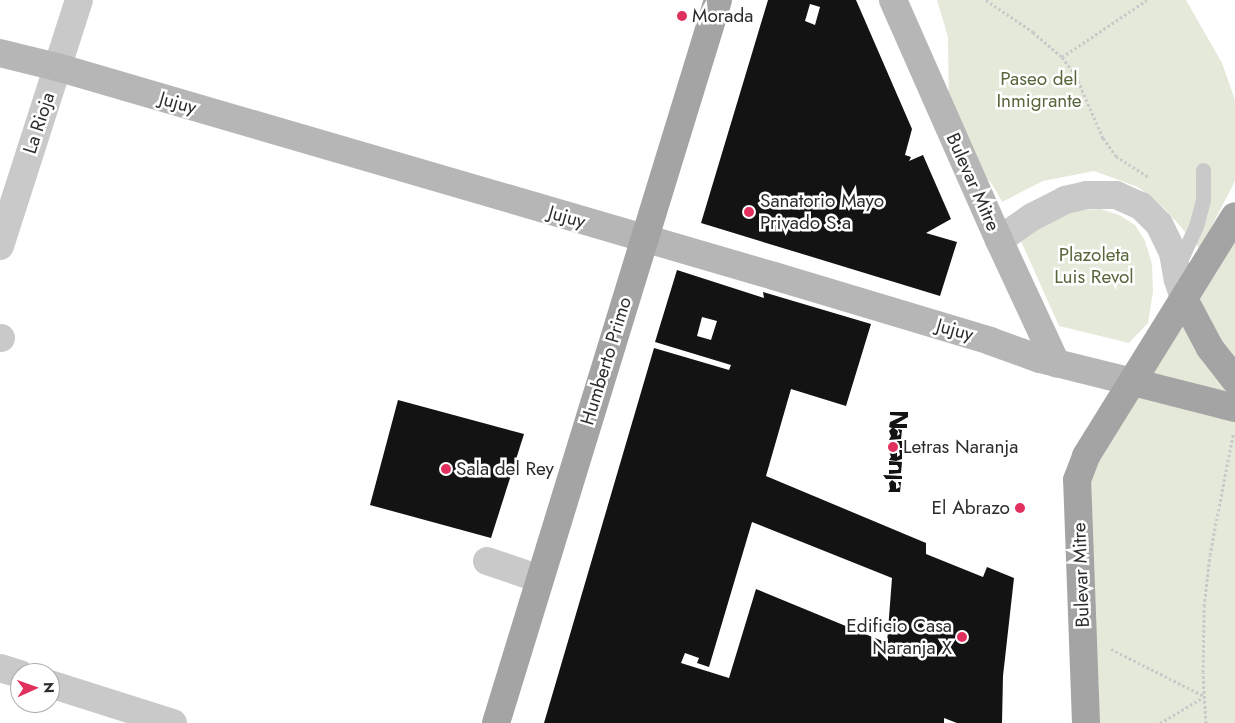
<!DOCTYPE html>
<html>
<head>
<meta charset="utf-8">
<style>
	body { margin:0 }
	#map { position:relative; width:1235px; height:723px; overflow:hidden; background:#fff; font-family:Jost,sans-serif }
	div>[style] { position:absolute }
	.green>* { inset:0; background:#e5e9d9 }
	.building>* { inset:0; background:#131313 }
	.path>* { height:3px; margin-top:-1.5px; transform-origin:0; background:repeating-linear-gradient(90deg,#c9c9c9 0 2.5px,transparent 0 5px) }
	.lane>* { height:15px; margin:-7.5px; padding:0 7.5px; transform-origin:7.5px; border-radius:7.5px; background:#c9c9c9 }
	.street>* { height:28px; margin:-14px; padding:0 14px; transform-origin:14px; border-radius:14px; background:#c9c9c9 }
	.secondary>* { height:28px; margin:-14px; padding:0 14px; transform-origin:14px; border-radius:14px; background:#b6b6b6 }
	.primary>* { height:28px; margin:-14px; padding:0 14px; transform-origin:14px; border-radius:14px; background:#a4a4a4 }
	.dots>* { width:14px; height:14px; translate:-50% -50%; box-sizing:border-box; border:2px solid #fff; border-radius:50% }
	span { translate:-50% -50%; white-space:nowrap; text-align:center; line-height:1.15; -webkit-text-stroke:5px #fff; paint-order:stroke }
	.poi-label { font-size:19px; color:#2c2c2c }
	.left { translate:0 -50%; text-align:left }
	.right { translate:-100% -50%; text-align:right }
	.park-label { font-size:19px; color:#57663b }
	.street-label { font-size:19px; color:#2c2c2c }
	.north { position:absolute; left:10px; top:663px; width:50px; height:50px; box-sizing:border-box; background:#fff; border:1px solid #ababab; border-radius:50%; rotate:88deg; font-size:14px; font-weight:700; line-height:20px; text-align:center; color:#2c2c2c }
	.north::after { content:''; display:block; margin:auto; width:18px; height:22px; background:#e1305d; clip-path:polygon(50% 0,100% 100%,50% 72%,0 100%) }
</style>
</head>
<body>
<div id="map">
	<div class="green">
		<div style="clip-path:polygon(937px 0,1186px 0,1222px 63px,1235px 100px,1235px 181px,1200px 249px,1165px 209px,1138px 187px,1094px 171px,1043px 181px,1002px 202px,992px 184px,970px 160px,949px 115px,948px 37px)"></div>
		<div style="clip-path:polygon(1101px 209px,1119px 215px,1135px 225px,1145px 241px,1152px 264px,1153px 292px,1148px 323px,1129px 343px,1059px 326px,1020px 239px,1057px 218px,1080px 210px)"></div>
		<div style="clip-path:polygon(1235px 216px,1235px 723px,1086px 723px,1086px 456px)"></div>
	</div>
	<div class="building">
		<div style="clip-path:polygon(evenodd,768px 0,856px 0,912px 129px,905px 155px,911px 157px,909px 161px,923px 155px,951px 219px,926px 233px,957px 242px,940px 296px,701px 223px,768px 0,810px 4px,820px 7px,815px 25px,805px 21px,810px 4px)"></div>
		<div style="clip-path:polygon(evenodd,677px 270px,764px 298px,763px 292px,871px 324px,846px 406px,791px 389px,766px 476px,926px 543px,926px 554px,983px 577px,987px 567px,1014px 578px,1003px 676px,1002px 723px,957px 723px,944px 718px,944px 723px,544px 723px,654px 348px,729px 370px,731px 365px,655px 342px,677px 270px,702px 317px,717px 321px,711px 340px,697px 336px,702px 317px,677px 270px,752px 522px,892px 578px,887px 643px,756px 589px,729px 678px,681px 663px,685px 653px,699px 658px,697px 663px,709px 667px,752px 522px)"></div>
		<div style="clip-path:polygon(398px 400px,524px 434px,491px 538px,370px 505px)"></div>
		<div style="clip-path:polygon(890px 412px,908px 412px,908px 417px,896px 424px,907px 424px,907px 428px,894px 428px,898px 431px,897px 436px,900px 434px,898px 429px,902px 430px,901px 439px,889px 440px,891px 436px,889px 431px,892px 428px,889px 427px,890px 422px,903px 416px,890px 415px)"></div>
		<div style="clip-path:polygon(889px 441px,902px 441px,903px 448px,900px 448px,897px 444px,889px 444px)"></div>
		<div style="clip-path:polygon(892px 448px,897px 452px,897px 457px,900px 455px,899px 450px,902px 450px,902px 459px,896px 461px,889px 460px,891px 457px,889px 451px)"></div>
		<div style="clip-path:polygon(889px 461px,902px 462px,901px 473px,889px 474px,889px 470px,898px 470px,899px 468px,897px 465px,889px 465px)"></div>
		<div style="clip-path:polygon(883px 475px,902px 476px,902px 479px,886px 479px)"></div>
		<div style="clip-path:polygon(892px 480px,896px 483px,896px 489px,900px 487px,898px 482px,901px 482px,900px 492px,888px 492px,890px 489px,889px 483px)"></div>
	</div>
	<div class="path">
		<div style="left:986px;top:0;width:57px;rotate:34.2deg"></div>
		<div style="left:1033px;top:32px;width:38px;rotate:41deg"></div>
		<div style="left:1062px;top:57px;width:102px;rotate:-33.8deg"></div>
		<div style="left:1062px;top:57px;width:24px;rotate:54deg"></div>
		<div style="left:1076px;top:76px;width:68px;rotate:66.5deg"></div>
		<div style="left:1103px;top:138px;width:22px;rotate:54deg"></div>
		<div style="left:1116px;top:156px;width:38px;rotate:33deg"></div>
		<div style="left:1111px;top:649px;width:104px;rotate:26.8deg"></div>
		<div style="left:1160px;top:723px;width:51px;rotate:-30.6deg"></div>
		<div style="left:1206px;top:723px;width:51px;rotate:-93.4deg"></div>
		<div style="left:1203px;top:672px;width:66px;rotate:-89.1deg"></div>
		<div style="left:1204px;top:606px;width:51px;rotate:-83.3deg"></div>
		<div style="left:1210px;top:555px;width:123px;rotate:-79.2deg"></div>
	</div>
	<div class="lane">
		<div style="left:1178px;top:265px;width:43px;rotate:-65.2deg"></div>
		<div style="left:1196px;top:226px;width:27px;rotate:-75deg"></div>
		<div style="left:1203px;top:200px;width:30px;rotate:-90deg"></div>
	</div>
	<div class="street">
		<div style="left:999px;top:240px;width:40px;rotate:-34.9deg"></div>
		<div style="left:1032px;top:217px;width:37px;rotate:-27deg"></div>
		<div style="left:1065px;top:200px;width:22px;rotate:-13deg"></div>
		<div style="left:1086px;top:195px;width:30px"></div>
		<div style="left:1116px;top:195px;width:27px;rotate:24deg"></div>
		<div style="left:1141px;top:206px;width:25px;rotate:45deg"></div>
		<div style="left:1159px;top:224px;width:32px;rotate:64deg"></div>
		<div style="left:1173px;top:253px;width:27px;rotate:80deg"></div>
		<div style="left:1178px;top:280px;width:20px;rotate:72deg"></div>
		<div style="left:0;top:246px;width:258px;rotate:-72.2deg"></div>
		<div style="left:0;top:338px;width:1px"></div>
		<div style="left:487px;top:561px;width:56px;rotate:18.8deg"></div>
		<div style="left:0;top:668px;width:21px;rotate:17deg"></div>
		<div style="left:50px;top:684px;width:129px;rotate:17.6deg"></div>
	</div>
	<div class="secondary">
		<div style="left:893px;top:0;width:262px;rotate:66.2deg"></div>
		<div style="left:999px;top:240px;width:136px;rotate:65.1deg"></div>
		<div style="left:0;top:53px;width:59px;rotate:13.8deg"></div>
		<div style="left:57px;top:67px;width:747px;rotate:16.25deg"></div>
		<div style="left:774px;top:276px;width:226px;rotate:16.7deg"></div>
		<div style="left:990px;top:341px;width:53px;rotate:19.8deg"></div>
		<div style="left:1040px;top:359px;width:96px;rotate:13.9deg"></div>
	</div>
	<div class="primary">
		<div style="left:1184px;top:299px;width:55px;rotate:62deg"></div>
		<div style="left:1210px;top:348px;width:41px;rotate:52deg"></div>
		<div style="left:1133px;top:382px;width:105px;rotate:14.3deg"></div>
		<div style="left:496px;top:723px;width:756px;rotate:-72.93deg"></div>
		<div style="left:1086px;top:723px;width:243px;rotate:-92.1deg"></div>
		<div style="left:1077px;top:480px;width:26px;rotate:-69deg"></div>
		<div style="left:1086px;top:456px;width:282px;rotate:-58.2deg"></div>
	</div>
	<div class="dots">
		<div style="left:682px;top:16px;background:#e1305d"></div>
		<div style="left:749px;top:212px;background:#e1305d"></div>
		<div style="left:893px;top:447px;background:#e1305d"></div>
		<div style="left:446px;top:469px;background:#e1305d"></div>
		<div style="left:1020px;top:508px;background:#e1305d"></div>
		<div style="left:962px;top:637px;background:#e1305d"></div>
	</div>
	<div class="poi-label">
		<span class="left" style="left:692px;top:16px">Morada</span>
		<span class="left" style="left:760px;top:212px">Sanatorio Mayo<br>Privado S.a</span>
		<span class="left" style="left:903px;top:447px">Letras Naranja</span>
		<span class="left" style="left:456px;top:469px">Sala del Rey</span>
		<span class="right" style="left:1010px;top:508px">El Abrazo</span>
		<span class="right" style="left:952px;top:637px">Edificio Casa<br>Naranja X</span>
	</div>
	<div class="park-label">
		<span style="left:1039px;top:90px">Paseo del<br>Inmigrante</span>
		<span style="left:1094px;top:266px">Plazoleta<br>Luis Revol</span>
	</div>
	<div class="street-label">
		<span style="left:178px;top:103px;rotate:16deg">Jujuy</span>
		<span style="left:39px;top:123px;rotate:-72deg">La Rioja</span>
		<span style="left:973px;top:182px;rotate:66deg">Bulevar Mitre</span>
		<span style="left:567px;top:217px;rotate:16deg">Jujuy</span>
		<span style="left:955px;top:330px;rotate:16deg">Jujuy</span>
		<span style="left:606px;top:361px;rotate:-73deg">Humberto Primo</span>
		<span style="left:1081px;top:575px;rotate:-92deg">Bulevar Mitre</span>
	</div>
	<div class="north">N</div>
</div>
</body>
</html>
